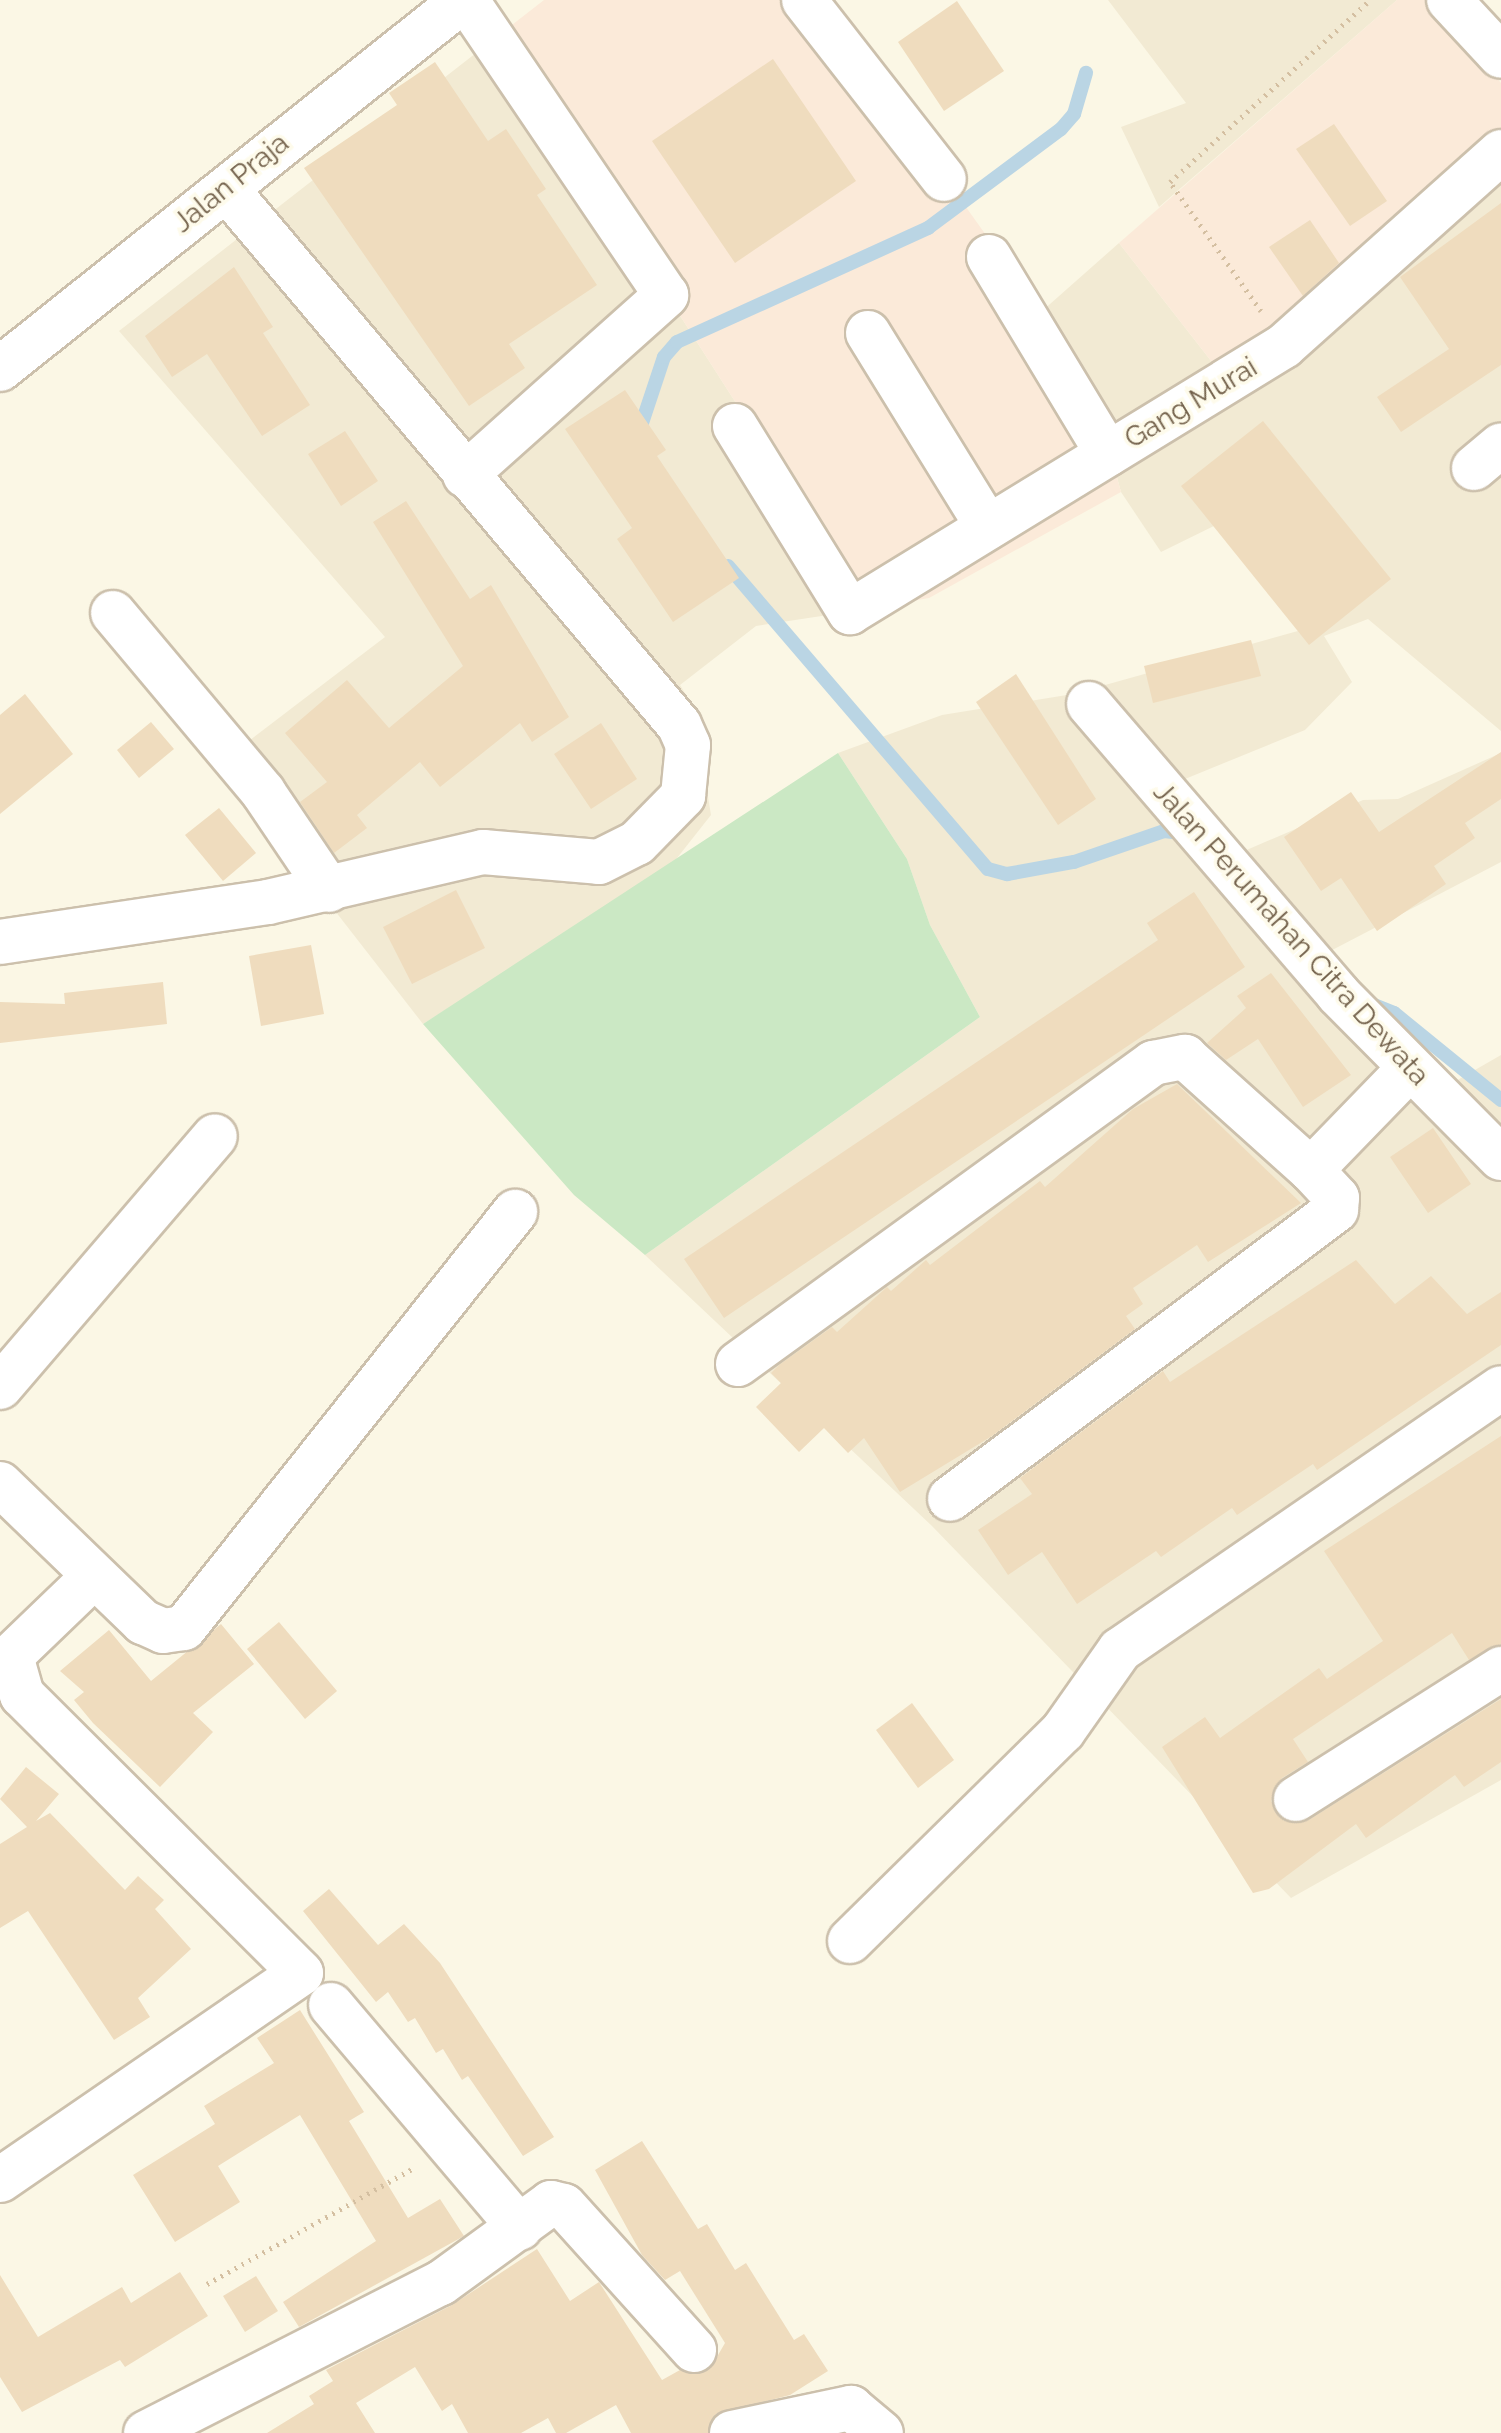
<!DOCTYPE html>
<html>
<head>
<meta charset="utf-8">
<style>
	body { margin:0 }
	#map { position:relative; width:1501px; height:2433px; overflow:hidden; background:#fbf7e5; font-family:Raleway,sans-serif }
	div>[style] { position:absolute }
	.residential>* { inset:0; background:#f2ead3 }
	.commercial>* { inset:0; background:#fbead9 }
	.green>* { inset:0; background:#cbe8c4 }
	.stream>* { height:14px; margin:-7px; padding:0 7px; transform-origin:7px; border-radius:7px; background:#bad5e4 }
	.building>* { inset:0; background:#efdcbe }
	.path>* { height:5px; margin-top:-2.5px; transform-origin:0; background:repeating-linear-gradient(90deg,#d4bfa1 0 2px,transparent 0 8px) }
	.roads { filter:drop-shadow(2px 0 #ccc0ac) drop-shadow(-2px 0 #ccc0ac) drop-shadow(0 2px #ccc0ac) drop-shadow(0 -2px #ccc0ac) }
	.minor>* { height:44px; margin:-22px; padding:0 22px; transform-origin:22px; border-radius:22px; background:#fff }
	span { translate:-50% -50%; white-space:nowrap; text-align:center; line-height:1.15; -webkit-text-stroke:7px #fefbeb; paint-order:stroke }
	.street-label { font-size:28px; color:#73614b }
</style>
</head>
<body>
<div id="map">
	<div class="residential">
		<div style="clip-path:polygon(1108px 0,1397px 0,1159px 207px,1121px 127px,1186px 103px)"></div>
		<div style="clip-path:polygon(485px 46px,629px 236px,868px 609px,756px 626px,680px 685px,693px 706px,711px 815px,666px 872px,423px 1024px,220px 763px,385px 637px,119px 331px)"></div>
		<div style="clip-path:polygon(1501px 164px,1501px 731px,1368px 619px,1324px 636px,1352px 682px,1305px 730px,1158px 790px,1235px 855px,1363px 800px,1398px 799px,1501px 753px,1501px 862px,1315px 959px,1435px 1093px,1501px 1055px,1501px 1780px,1291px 1898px,932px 1526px,645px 1255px,980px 1017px,930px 925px,907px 859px,838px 753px,942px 715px,1073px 694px,1305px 629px,1222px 522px,1161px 552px,1121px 492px,1091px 382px,1041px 312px,1119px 243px,1233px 389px)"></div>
	</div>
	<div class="commercial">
		<div style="clip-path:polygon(544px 0,818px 0,1091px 382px,1121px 492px,929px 598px,868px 609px,629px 236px,485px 46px)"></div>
		<div style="clip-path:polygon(1397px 0,1432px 0,1501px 83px,1501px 164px,1233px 389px,1119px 243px)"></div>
	</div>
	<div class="green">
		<div style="clip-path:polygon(838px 753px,907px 859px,930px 925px,980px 1017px,645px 1255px,574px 1195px,423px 1024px)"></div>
	</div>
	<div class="stream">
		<div style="left:640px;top:429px;width:76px;rotate:-71.6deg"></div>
		<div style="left:664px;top:357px;width:20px;rotate:-49deg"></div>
		<div style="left:677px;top:342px;width:276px;rotate:-24.4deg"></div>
		<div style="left:928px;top:228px;width:166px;rotate:-36.7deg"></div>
		<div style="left:1061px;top:129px;width:20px;rotate:-49deg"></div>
		<div style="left:1074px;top:114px;width:43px;rotate:-73.7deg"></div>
		<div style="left:728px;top:566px;width:399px;rotate:49.4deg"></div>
		<div style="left:988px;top:869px;width:20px;rotate:15deg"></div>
		<div style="left:1007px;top:874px;width:68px;rotate:-10.2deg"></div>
		<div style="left:1074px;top:862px;width:95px;rotate:-19deg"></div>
		<div style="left:1164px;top:831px;width:24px;rotate:7deg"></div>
		<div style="left:1369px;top:1003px;width:27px;rotate:22deg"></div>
		<div style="left:1394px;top:1013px;width:138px;rotate:39.1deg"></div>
	</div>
	<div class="building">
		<div style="clip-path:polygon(957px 1px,1004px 71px,944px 111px,898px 42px)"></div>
		<div style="clip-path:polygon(773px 59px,856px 181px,735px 263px,652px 141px)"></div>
		<div style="clip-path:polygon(435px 62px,488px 141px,506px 129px,546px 189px,537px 195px,597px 285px,509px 344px,525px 368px,469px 406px,304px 168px,397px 105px,389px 93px)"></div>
		<div style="clip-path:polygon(1334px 124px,1387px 201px,1350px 226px,1296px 149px)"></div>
		<div style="clip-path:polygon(1501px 203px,1501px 365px,1401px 432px,1377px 397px,1449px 349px,1400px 277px)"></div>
		<div style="clip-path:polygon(1310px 220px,1339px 263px,1303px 296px,1269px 247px)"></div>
		<div style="clip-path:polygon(234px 267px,273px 327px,263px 333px,310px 405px,262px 436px,207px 354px,172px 377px,145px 336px)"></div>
		<div style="clip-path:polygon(625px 390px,666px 450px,657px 456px,739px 578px,673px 622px,617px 539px,632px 528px,565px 429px)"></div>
		<div style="clip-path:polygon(1263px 421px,1391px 579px,1309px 645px,1181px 486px)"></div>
		<div style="clip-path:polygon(345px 431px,378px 481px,341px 506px,308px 454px)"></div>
		<div style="clip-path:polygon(406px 501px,470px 599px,491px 585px,569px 717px,532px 742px,520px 723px,440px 787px,420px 762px,357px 815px,367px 828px,334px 853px,300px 802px,327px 782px,285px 733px,347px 680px,389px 728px,463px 666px,373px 522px)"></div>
		<div style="clip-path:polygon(1251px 640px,1261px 676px,1153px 703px,1144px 666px)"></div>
		<div style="clip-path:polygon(1016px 674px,1096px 799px,1058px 825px,976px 702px)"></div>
		<div style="clip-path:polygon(25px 694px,73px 754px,0 814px,0 715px)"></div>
		<div style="clip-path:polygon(151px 722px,174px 749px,139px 778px,117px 750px)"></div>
		<div style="clip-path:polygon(601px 723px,637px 779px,591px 809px,554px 754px)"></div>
		<div style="clip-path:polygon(1501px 752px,1501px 799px,1465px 823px,1475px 838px,1434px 866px,1446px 884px,1377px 931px,1341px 878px,1321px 891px,1284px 837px,1351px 792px,1379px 832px)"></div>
		<div style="clip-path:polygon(219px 808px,256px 853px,223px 881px,185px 835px)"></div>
		<div style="clip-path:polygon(456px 890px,485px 948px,412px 984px,383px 927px)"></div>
		<div style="clip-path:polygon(1194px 892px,1245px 967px,724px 1318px,684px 1259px,1158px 940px,1147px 923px)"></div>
		<div style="clip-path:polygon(311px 945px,324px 1014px,261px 1026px,249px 956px)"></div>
		<div style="clip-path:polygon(1271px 973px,1351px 1075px,1303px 1107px,1258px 1039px,1226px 1060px,1207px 1043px,1246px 1008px,1237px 996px)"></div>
		<div style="clip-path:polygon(163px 982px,167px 1024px,0 1043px,0 1002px,65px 1004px,64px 993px)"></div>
		<div style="clip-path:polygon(1177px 1084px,1301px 1203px,1208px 1262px,1197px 1245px,1133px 1288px,1143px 1304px,1126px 1316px,1135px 1329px,992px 1436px,900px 1492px,864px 1438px,848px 1453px,824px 1428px,799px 1452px,756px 1407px,781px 1383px,771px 1373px,779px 1365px,832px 1327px,837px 1332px,887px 1287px,891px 1291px,926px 1260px,930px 1265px,1040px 1181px,1045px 1187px,1133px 1109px)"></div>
		<div style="clip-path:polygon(1433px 1128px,1471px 1184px,1428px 1213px,1390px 1157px)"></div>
		<div style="clip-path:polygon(1356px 1260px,1395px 1304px,1431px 1276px,1467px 1314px,1501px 1292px,1501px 1345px,1317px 1470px,1313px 1464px,1237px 1515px,1232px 1508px,1161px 1557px,1156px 1551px,1077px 1604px,1042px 1552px,1008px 1575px,978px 1530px,1032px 1494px,1020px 1478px,1163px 1371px,1170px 1382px)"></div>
		<div style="clip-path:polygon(1501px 1436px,1501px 1644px,1469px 1660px,1452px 1633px,1293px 1739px,1308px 1762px,1282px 1778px,1271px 1801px,1284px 1821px,1309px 1820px,1501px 1699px,1501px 1762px,1464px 1787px,1455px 1775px,1366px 1838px,1356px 1824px,1269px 1889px,1253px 1893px,1162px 1747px,1205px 1717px,1220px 1738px,1319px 1668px,1327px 1679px,1383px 1641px,1324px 1551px)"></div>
		<div style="clip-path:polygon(279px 1622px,337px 1691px,305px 1719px,247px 1649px)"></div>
		<div style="clip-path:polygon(221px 1624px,254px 1664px,193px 1713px,213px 1732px,160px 1787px,93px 1723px,74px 1700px,84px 1692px,60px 1671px,109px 1630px,151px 1681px)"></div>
		<div style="clip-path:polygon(912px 1703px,954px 1760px,918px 1788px,876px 1730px)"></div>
		<div style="clip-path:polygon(26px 1767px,59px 1794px,36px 1821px,50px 1813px,125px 1890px,138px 1876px,164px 1900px,155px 1909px,191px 1949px,138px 1998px,150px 2017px,114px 2040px,28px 1911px,0 1928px,0 1844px,27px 1827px,0 1799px)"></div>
		<div style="clip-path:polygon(329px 1889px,378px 1945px,404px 1924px,440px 1963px,554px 2137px,523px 2156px,468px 2076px,462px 2080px,443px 2049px,436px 2053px,415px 2018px,408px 2022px,388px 1992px,376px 2002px,303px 1911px)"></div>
		<div style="clip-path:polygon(300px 2010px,364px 2112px,349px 2121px,408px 2218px,440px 2199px,464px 2236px,299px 2327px,283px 2302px,376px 2241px,300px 2115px,218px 2166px,240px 2202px,175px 2242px,133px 2175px,215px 2124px,204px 2106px,274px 2063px,257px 2038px)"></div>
		<div style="clip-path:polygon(642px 2141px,698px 2229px,707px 2224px,735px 2270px,746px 2263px,794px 2340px,804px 2334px,828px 2371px,790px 2395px,716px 2414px,708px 2433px,631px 2433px,616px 2405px,566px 2433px,556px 2433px,548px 2418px,521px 2433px,468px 2433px,452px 2404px,442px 2411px,415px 2367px,356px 2403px,375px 2433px,267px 2433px,314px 2404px,309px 2396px,333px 2381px,326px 2370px,452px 2305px,537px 2249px,570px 2301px,599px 2282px,662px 2380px,680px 2370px,710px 2369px,725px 2343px,680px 2271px,665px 2280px,642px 2255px,595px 2170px)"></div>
		<div style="clip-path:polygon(180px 2272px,208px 2316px,125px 2367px,120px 2360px,22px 2412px,0 2377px,0 2275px,38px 2337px,122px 2287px,131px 2303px)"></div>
		<div style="clip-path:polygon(256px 2276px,278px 2311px,245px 2332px,223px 2296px)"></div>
	</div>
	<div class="path">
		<div style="left:1261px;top:311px;width:158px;rotate:-125.2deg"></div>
		<div style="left:1170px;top:182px;width:270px;rotate:-42.3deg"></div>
		<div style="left:207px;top:2284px;width:235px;rotate:-29.3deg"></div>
	</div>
	<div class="roads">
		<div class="minor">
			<div style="left:804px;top:0;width:227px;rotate:52deg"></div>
			<div style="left:1449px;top:0;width:76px;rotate:47.1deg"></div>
			<div style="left:989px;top:257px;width:230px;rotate:58.9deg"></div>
			<div style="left:868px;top:333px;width:228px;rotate:58.3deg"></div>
			<div style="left:0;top:369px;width:592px;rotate:-38.55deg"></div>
			<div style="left:735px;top:426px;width:219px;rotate:58.3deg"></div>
			<div style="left:850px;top:612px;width:509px;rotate:-31.5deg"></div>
			<div style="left:1284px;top:346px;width:291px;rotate:-41.8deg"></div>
			<div style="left:1474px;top:468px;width:35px;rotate:-40deg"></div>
			<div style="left:465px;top:475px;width:270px;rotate:-41.8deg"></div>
			<div style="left:666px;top:295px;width:356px;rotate:-124.1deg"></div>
			<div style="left:113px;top:613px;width:234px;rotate:50deg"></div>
			<div style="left:263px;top:792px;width:118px;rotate:56deg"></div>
			<div style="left:1089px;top:704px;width:382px;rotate:49.3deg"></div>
			<div style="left:1338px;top:994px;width:231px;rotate:45.2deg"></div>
			<div style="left:0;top:942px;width:271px;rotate:-8.5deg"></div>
			<div style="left:268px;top:902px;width:221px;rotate:-13.1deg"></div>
			<div style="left:483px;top:852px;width:116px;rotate:4.9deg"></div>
			<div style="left:599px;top:862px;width:42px;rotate:-26.6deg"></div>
			<div style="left:637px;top:843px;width:66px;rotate:-45.6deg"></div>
			<div style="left:683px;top:796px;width:51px;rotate:-84.4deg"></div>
			<div style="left:688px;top:745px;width:22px;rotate:-114deg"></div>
			<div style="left:679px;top:725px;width:700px;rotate:-130.19deg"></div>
			<div style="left:1311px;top:1170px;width:141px;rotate:-45.9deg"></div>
			<div style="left:738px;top:1364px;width:513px;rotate:-35.95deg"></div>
			<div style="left:1153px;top:1063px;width:33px;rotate:-11deg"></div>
			<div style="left:1185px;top:1057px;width:169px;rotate:41.9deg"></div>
			<div style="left:1311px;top:1170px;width:38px;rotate:47deg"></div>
			<div style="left:1337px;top:1198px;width:12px;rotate:95deg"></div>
			<div style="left:1336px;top:1210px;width:482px;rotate:143.2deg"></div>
			<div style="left:0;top:1387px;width:330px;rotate:-49.4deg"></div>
			<div style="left:0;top:1484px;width:199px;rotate:44deg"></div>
			<div style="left:143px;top:1622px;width:22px;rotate:24deg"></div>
			<div style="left:163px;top:1631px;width:21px;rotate:-8deg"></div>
			<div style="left:184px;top:1628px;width:532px;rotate:-51.49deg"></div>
			<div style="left:1296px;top:1799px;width:243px;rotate:-32.4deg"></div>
			<div style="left:850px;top:1941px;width:299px;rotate:-44.6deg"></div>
			<div style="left:1063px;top:1731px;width:99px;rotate:-54.9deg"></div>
			<div style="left:1120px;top:1650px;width:462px;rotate:-34.5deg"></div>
			<div style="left:331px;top:2005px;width:292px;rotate:49.7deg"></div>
			<div style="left:0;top:2180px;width:365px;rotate:-34.5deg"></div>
			<div style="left:301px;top:1973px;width:394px;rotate:-135.1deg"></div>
			<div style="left:22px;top:1695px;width:41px;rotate:-105.8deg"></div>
			<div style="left:11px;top:1656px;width:115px;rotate:-43.9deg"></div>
			<div style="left:146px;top:2433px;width:331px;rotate:-27deg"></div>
			<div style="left:441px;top:2283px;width:136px;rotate:-36deg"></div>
			<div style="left:551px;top:2203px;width:13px;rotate:13deg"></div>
			<div style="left:564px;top:2206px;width:194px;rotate:47.9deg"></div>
			<div style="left:732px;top:2433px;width:122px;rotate:-11.9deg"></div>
			<div style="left:851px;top:2408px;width:39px;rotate:40deg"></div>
		</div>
	</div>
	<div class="street-label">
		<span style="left:231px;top:183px;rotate:-39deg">Jalan Praja</span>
		<span style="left:1191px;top:403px;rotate:-31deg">Gang Murai</span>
		<span style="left:1291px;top:934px;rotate:48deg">Jalan Perumahan Citra Dewata</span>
	</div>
</div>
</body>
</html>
